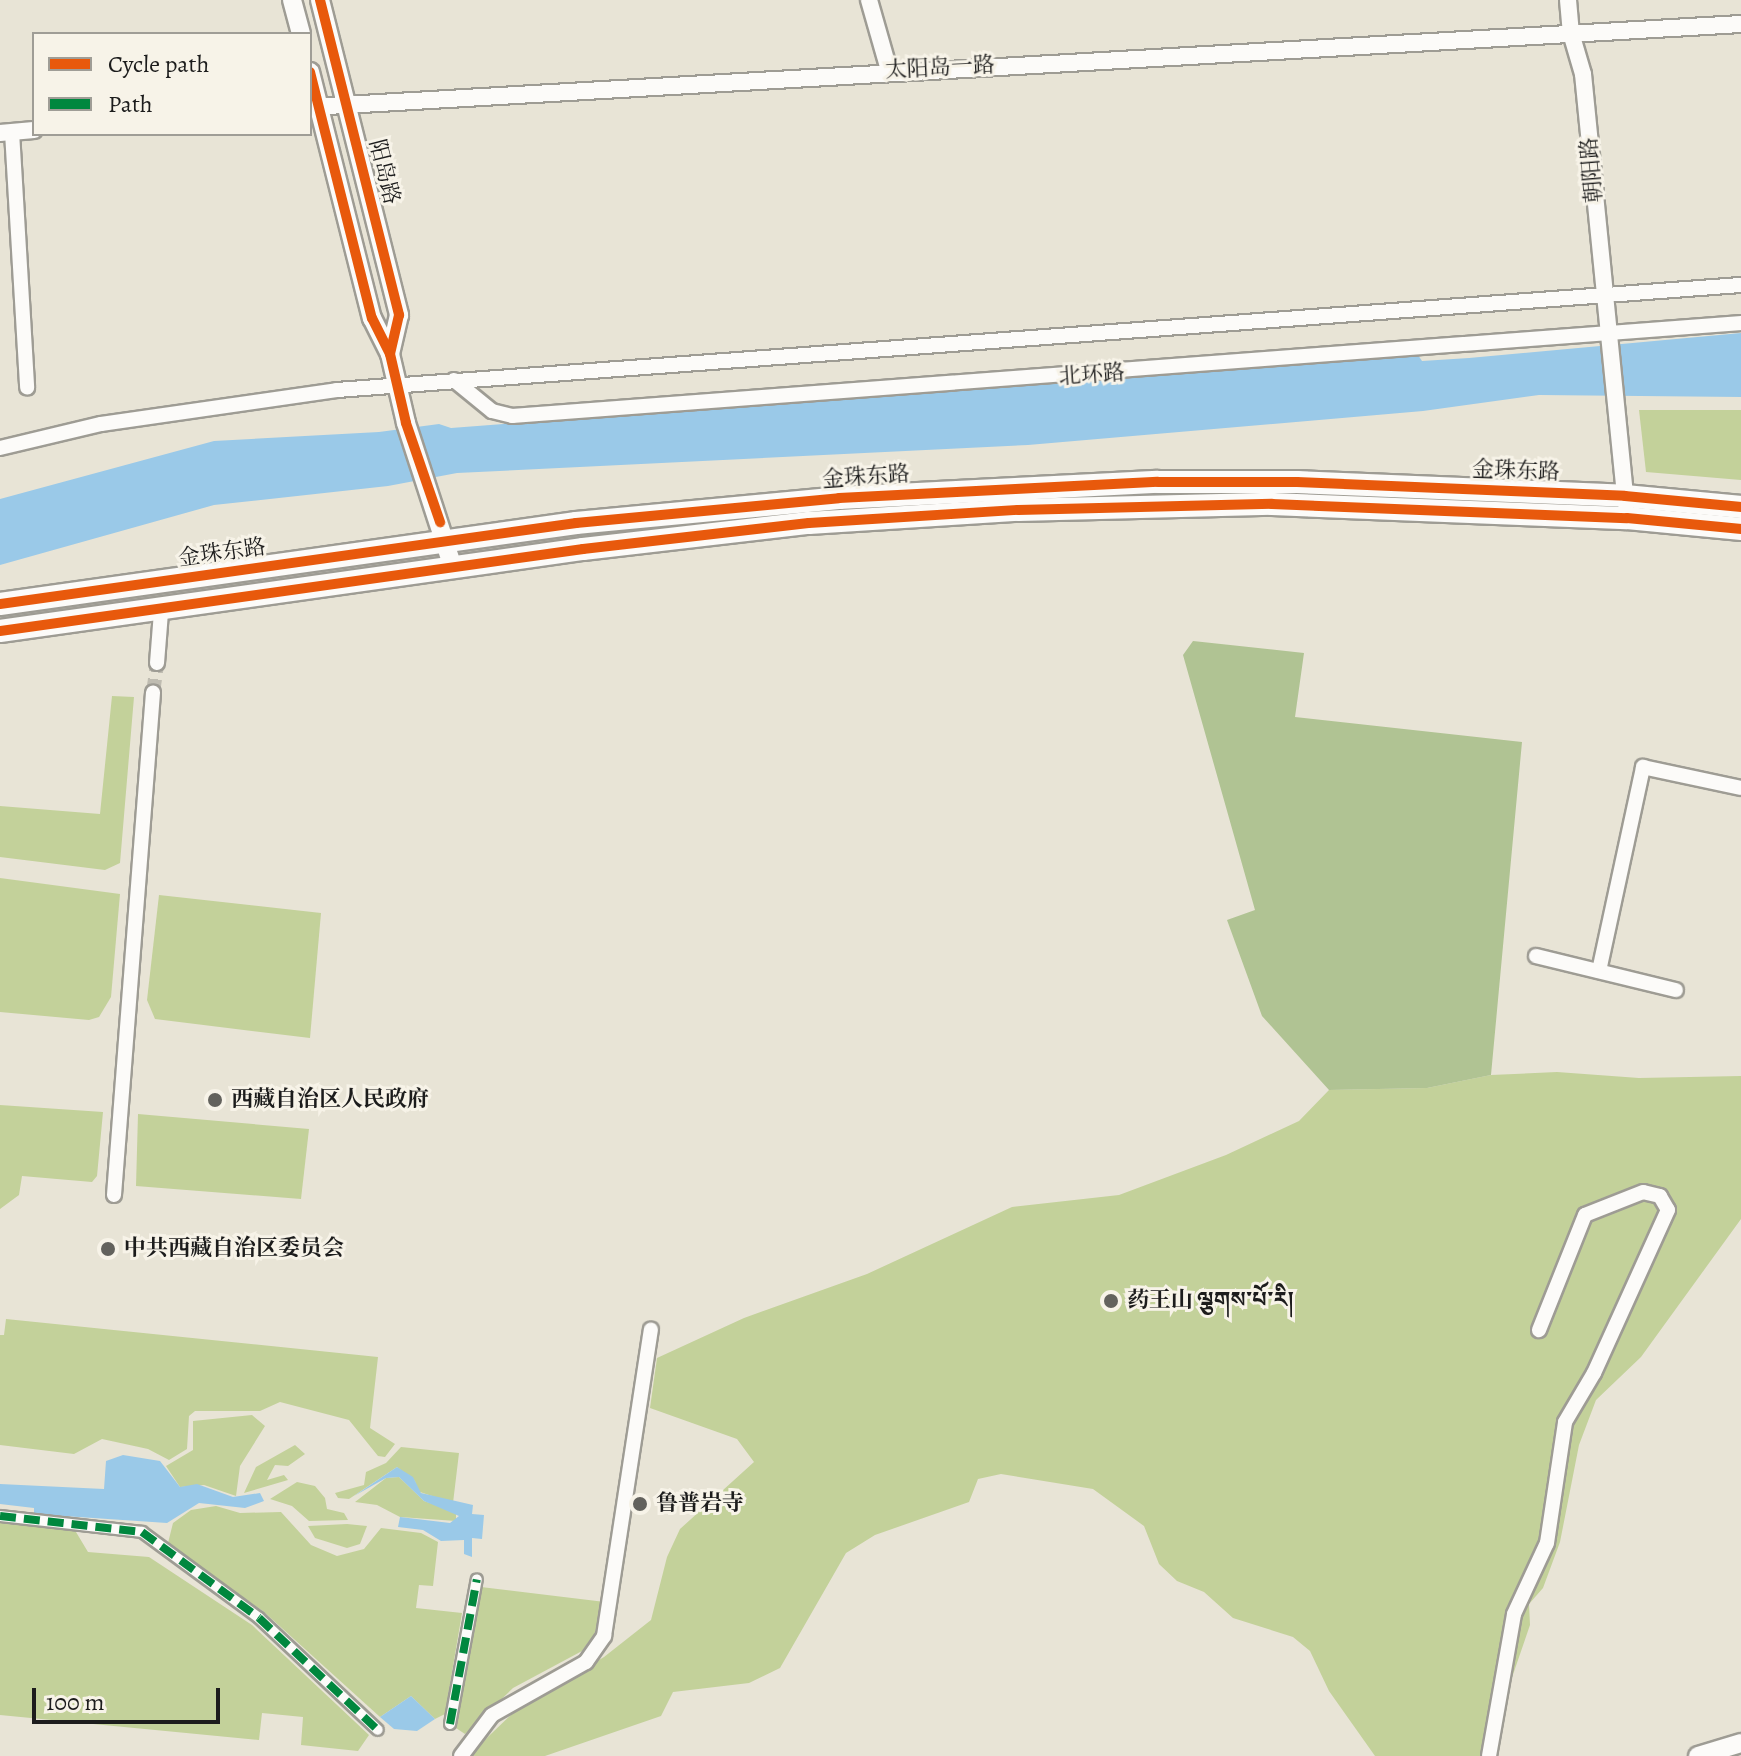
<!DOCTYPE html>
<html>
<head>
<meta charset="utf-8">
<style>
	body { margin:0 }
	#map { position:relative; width:1741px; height:1756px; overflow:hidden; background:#e8e4d6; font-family:Alegreya,"Noto Serif SC","Noto Serif Tibetan",serif }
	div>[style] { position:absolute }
	.green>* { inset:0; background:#c3d19a }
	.forest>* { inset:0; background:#b0c393 }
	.water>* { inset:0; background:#9ac9e8 }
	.minor-tunnel>* { height:14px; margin-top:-7px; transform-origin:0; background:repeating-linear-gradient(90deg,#bfbcb1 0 14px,transparent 0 21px) }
	.roads { filter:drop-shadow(2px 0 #9e9c94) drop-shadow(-2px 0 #9e9c94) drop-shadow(0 2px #9e9c94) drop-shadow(0 -2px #9e9c94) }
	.pedestrian>* { height:10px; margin:-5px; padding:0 5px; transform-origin:5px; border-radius:5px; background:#fcfbf9 }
	.minor>* { height:14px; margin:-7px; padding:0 7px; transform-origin:7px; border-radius:7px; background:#fcfbf9 }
	.tertiary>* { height:16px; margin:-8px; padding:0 8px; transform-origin:8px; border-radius:8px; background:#fcfbf9 }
	.secondary>* { height:18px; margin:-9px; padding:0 9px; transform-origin:9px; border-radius:9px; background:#fcfbf9 }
	.trunk>* { height:22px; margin:-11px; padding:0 11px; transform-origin:11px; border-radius:11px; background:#fcfbf9 }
	.quiet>* { height:8px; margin-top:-4px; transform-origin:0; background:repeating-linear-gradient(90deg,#00873e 0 16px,transparent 0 24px) }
	.cycleway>* { height:10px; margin:-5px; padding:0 5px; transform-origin:5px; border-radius:5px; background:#e8590c }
	.dots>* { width:22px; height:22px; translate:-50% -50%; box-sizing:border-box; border:4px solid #f7f3e8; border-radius:50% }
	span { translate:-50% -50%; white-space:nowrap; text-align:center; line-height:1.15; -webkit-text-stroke:6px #f7f3e8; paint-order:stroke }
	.street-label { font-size:22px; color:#1c1c1c }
	.poi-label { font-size:22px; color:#1c1c1c; font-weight:700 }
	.left { translate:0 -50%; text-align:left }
	.legend { position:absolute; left:32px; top:32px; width:280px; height:104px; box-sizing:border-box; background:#f7f3e8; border:2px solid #9f9d96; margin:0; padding:10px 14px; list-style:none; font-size:24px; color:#1c1c1c }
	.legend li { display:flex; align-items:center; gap:16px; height:40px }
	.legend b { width:40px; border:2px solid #9f9d96 }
	.scale { position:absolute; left:32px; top:1688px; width:188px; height:36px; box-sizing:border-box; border:4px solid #1c1c1c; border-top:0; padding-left:10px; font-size:24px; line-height:28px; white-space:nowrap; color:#1c1c1c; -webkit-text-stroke:6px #f7f3e8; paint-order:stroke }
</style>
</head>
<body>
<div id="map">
	<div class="green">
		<div style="clip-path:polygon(1639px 410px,1741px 410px,1741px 480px,1646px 472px)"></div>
		<div style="clip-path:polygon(112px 696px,134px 697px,120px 863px,105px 870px,0 857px,0 806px,100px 814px)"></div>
		<div style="clip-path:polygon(0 878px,120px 894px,111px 997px,99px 1017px,89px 1020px,0 1012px)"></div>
		<div style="clip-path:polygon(159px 895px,321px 913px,310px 1038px,155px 1019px,147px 1000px)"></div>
		<div style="clip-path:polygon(1557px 1072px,1639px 1078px,1741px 1076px,1741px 1219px,1641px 1357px,1596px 1400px,1579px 1445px,1560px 1542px,1543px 1588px,1529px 1604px,1530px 1625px,1485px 1756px,1375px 1756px,1329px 1691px,1310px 1651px,1293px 1637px,1233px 1618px,1204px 1592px,1177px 1581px,1159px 1564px,1144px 1526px,1093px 1489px,1001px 1474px,978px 1479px,969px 1502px,875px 1535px,846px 1553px,780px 1668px,749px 1683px,673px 1692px,661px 1716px,545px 1756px,468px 1756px,517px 1709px,604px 1657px,651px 1620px,667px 1557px,680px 1529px,754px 1462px,737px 1439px,650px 1408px,657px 1358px,744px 1318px,867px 1274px,1012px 1207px,1119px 1195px,1226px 1155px,1299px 1121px,1329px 1090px,1427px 1088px,1491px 1075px)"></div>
		<div style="clip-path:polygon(0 1105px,103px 1112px,97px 1176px,92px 1182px,22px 1176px,19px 1195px,0 1209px)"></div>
		<div style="clip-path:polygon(138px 1114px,309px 1129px,301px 1199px,136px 1186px)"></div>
		<div style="clip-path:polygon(6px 1319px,378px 1357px,370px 1428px,395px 1444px,385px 1457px,378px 1456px,349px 1420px,280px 1402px,260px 1411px,195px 1411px,189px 1416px,187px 1449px,169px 1460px,148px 1449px,102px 1439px,74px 1454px,0 1445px,0 1335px,4px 1335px)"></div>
		<div style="clip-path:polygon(252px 1415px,265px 1426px,240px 1466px,236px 1496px,204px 1485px,180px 1487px,166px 1466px,193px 1450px,193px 1421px)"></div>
		<div style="clip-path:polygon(295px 1445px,305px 1454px,288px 1466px,275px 1465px,267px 1480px,284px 1475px,288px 1480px,244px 1493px,256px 1467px)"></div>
		<div style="clip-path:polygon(401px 1447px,459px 1453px,453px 1503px,417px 1491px,415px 1481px,397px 1467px,349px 1499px,338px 1498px,335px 1493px,364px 1485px,366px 1472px,386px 1463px)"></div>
		<div style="clip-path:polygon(399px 1477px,424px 1501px,456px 1512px,456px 1521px,400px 1517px,377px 1505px,355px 1502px,386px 1478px)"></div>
		<div style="clip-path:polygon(297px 1482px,315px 1486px,325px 1498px,327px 1509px,344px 1513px,348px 1520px,309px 1521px,292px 1506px,270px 1499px)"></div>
		<div style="clip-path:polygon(216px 1506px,240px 1513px,281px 1512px,311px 1545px,337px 1556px,364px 1549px,381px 1528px,421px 1533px,438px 1542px,433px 1586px,419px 1585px,416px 1608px,462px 1613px,445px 1714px,435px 1719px,411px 1696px,380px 1717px,263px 1611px,175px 1552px,168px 1543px,173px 1523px,191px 1510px)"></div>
		<div style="clip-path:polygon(0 1519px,73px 1527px,88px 1552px,149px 1557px,252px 1625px,369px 1735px,358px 1751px,301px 1745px,303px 1717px,262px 1713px,259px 1740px,0 1715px)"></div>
		<div style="clip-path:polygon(308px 1526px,347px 1524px,367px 1526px,360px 1544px,347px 1548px,315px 1538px)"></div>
		<div style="clip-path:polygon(481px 1587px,605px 1602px,594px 1635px,582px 1651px,513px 1688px,465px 1734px,456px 1728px)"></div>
	</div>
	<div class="forest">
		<div style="clip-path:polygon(1193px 641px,1304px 653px,1295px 717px,1522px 742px,1491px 1075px,1427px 1088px,1329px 1090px,1262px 1016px,1227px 920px,1255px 910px,1183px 655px)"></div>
	</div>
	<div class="water">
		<div style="clip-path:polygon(1741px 333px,1741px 397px,1539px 395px,1423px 411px,1028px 445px,457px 473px,388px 486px,214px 505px,0 565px,0 499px,214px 441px,379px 432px,439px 424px,451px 428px,1418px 355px,1422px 361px,1469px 358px)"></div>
		<div style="clip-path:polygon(123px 1455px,160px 1461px,180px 1487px,197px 1484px,233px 1497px,260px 1493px,264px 1501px,245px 1508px,199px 1503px,167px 1523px,34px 1514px,34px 1508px,0 1504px,0 1484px,104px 1489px,106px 1461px)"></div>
		<div style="clip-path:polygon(397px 1467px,413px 1477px,421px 1493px,473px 1505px,472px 1514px,484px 1515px,482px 1539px,472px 1538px,472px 1557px,464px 1554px,464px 1540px,441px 1541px,423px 1530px,398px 1527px,400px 1517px,450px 1523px,459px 1516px,424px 1501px,399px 1477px,386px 1478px,354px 1496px)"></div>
		<div style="clip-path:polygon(411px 1696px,435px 1719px,417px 1731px,394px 1729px,380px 1717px)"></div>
	</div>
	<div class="minor-tunnel">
		<div style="left:153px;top:693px;width:30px;rotate:-82deg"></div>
	</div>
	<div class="roads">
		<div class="pedestrian">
			<div style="left:0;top:1516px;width:143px;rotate:6.4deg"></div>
			<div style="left:142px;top:1532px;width:145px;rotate:36.3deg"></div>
			<div style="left:259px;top:1618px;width:163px;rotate:43.3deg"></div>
			<div style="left:450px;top:1724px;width:147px;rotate:-79.5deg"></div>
		</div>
		<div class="minor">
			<div style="left:12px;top:132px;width:256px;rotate:86.6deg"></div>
			<div style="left:454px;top:380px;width:49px;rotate:39.2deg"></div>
			<div style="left:492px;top:411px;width:21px;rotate:14deg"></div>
			<div style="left:512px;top:416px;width:1233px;rotate:-4.33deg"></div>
			<div style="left:0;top:448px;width:104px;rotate:-13.4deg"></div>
			<div style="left:101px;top:424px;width:238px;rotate:-8.2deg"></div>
			<div style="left:337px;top:390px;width:1408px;rotate:-4.28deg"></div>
			<div style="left:157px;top:663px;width:51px;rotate:-85.5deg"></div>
			<div style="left:1536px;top:956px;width:144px;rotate:13.7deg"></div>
			<div style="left:1599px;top:971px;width:209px;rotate:-77.8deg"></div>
			<div style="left:1643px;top:767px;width:100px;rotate:12.1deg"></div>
			<div style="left:114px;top:1195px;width:504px;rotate:-85.56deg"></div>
			<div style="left:461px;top:1756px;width:51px;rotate:-52.9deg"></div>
			<div style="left:492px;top:1715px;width:108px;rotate:-29.4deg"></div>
			<div style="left:586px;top:1662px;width:32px;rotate:-55deg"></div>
			<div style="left:604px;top:1636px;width:310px;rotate:-81.3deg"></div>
			<div style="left:1489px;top:1756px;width:144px;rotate:-80deg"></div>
			<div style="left:1514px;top:1614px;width:78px;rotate:-65.1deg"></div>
			<div style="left:1547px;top:1543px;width:122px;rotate:-81.5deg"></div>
			<div style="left:1565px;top:1422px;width:57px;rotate:-59.4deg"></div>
			<div style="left:1594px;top:1373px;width:179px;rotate:-65.6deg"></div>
			<div style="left:1668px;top:1210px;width:16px;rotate:-120deg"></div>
			<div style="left:1660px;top:1196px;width:17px;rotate:-167deg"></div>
			<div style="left:1643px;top:1192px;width:62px;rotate:158.4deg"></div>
			<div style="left:1585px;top:1215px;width:124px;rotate:111.8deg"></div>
		</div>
		<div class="tertiary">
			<div style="left:869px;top:0;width:73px;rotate:74.1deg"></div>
			<div style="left:1568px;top:0;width:33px;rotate:85deg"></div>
			<div style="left:1571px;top:33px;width:43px;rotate:73.7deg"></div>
			<div style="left:1583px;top:74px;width:432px;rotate:84.3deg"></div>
			<div style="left:310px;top:107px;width:1433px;rotate:-3.32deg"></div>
			<div style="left:0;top:133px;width:34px;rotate:-5deg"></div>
		</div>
		<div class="secondary">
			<div style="left:292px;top:0;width:35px;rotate:75deg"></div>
			<div style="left:320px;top:0;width:325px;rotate:75.9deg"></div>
			<div style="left:399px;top:315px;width:40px;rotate:103deg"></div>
			<div style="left:310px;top:72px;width:254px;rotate:75.9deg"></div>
			<div style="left:372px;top:318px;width:40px;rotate:63.4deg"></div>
			<div style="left:390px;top:354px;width:71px;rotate:76.9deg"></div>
			<div style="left:406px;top:423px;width:152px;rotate:72deg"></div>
			<div style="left:1698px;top:1756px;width:45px;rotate:-16.8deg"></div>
		</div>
		<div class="trunk">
			<div style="left:0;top:604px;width:582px;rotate:-8deg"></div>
			<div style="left:576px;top:523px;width:264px;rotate:-5.4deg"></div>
			<div style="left:839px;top:498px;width:319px;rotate:-2.9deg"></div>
			<div style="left:1158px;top:482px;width:139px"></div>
			<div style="left:1297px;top:482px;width:328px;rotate:2.4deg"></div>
			<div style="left:1625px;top:496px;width:117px;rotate:5.4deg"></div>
			<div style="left:0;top:631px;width:589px;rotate:-8.01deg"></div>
			<div style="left:583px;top:549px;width:227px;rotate:-6.6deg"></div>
			<div style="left:809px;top:523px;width:209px;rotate:-3.6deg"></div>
			<div style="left:1018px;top:510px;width:254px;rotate:-1.4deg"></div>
			<div style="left:1272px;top:504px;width:355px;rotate:2.3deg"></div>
			<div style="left:1627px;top:518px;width:115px;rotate:5.5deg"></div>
		</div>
	</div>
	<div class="quiet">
		<div style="left:0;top:1516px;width:143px;rotate:6.4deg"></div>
		<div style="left:142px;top:1532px;width:145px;rotate:36.3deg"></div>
		<div style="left:259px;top:1618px;width:163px;rotate:43.3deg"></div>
		<div style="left:450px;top:1724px;width:147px;rotate:-79.5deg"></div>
	</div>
	<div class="cycleway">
		<div style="left:320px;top:0;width:325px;rotate:75.9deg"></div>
		<div style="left:399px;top:315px;width:40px;rotate:103deg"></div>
		<div style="left:310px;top:72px;width:254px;rotate:75.9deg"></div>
		<div style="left:372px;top:318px;width:40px;rotate:63.4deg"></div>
		<div style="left:390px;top:354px;width:71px;rotate:76.9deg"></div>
		<div style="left:406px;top:423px;width:105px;rotate:71deg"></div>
		<div style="left:0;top:604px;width:582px;rotate:-8deg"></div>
		<div style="left:576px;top:523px;width:264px;rotate:-5.4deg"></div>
		<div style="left:839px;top:498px;width:319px;rotate:-2.9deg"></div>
		<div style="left:1158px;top:482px;width:139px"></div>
		<div style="left:1297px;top:482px;width:328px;rotate:2.4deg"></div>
		<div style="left:1625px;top:496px;width:117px;rotate:5.4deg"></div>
		<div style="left:0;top:631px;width:589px;rotate:-8.01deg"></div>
		<div style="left:583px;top:549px;width:227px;rotate:-6.6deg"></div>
		<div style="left:809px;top:523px;width:209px;rotate:-3.6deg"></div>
		<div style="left:1018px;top:510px;width:254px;rotate:-1.4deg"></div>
		<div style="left:1272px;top:504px;width:355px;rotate:2.3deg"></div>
		<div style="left:1627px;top:518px;width:115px;rotate:5.5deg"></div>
	</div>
	<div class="dots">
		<div style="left:215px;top:1100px;background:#63625d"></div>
		<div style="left:108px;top:1249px;background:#63625d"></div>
		<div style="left:1111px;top:1301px;background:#63625d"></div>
		<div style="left:640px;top:1504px;background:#63625d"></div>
	</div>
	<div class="street-label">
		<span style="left:940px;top:68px;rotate:-3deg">太阳岛一路</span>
		<span style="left:1592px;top:170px;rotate:-95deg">朝阳路</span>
		<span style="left:384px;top:172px;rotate:76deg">阳岛路</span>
		<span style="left:1092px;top:375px;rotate:-4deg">北环路</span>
		<span style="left:1516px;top:471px;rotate:2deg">金珠东路</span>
		<span style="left:866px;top:477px;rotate:-4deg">金珠东路</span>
		<span style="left:222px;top:553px;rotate:-8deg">金珠东路</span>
	</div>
	<div class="poi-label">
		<span class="left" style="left:231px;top:1100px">西藏自治区人民政府</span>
		<span class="left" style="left:124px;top:1249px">中共西藏自治区委员会</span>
		<span class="left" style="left:1127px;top:1301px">药王山 ལྕགས་པོ་རི།</span>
		<span class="left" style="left:656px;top:1504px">鲁普岩寺</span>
	</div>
	<ul class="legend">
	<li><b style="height:10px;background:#e8590c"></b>Cycle path</li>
	<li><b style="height:10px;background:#00873e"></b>Path</li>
	</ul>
	<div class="scale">100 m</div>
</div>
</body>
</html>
